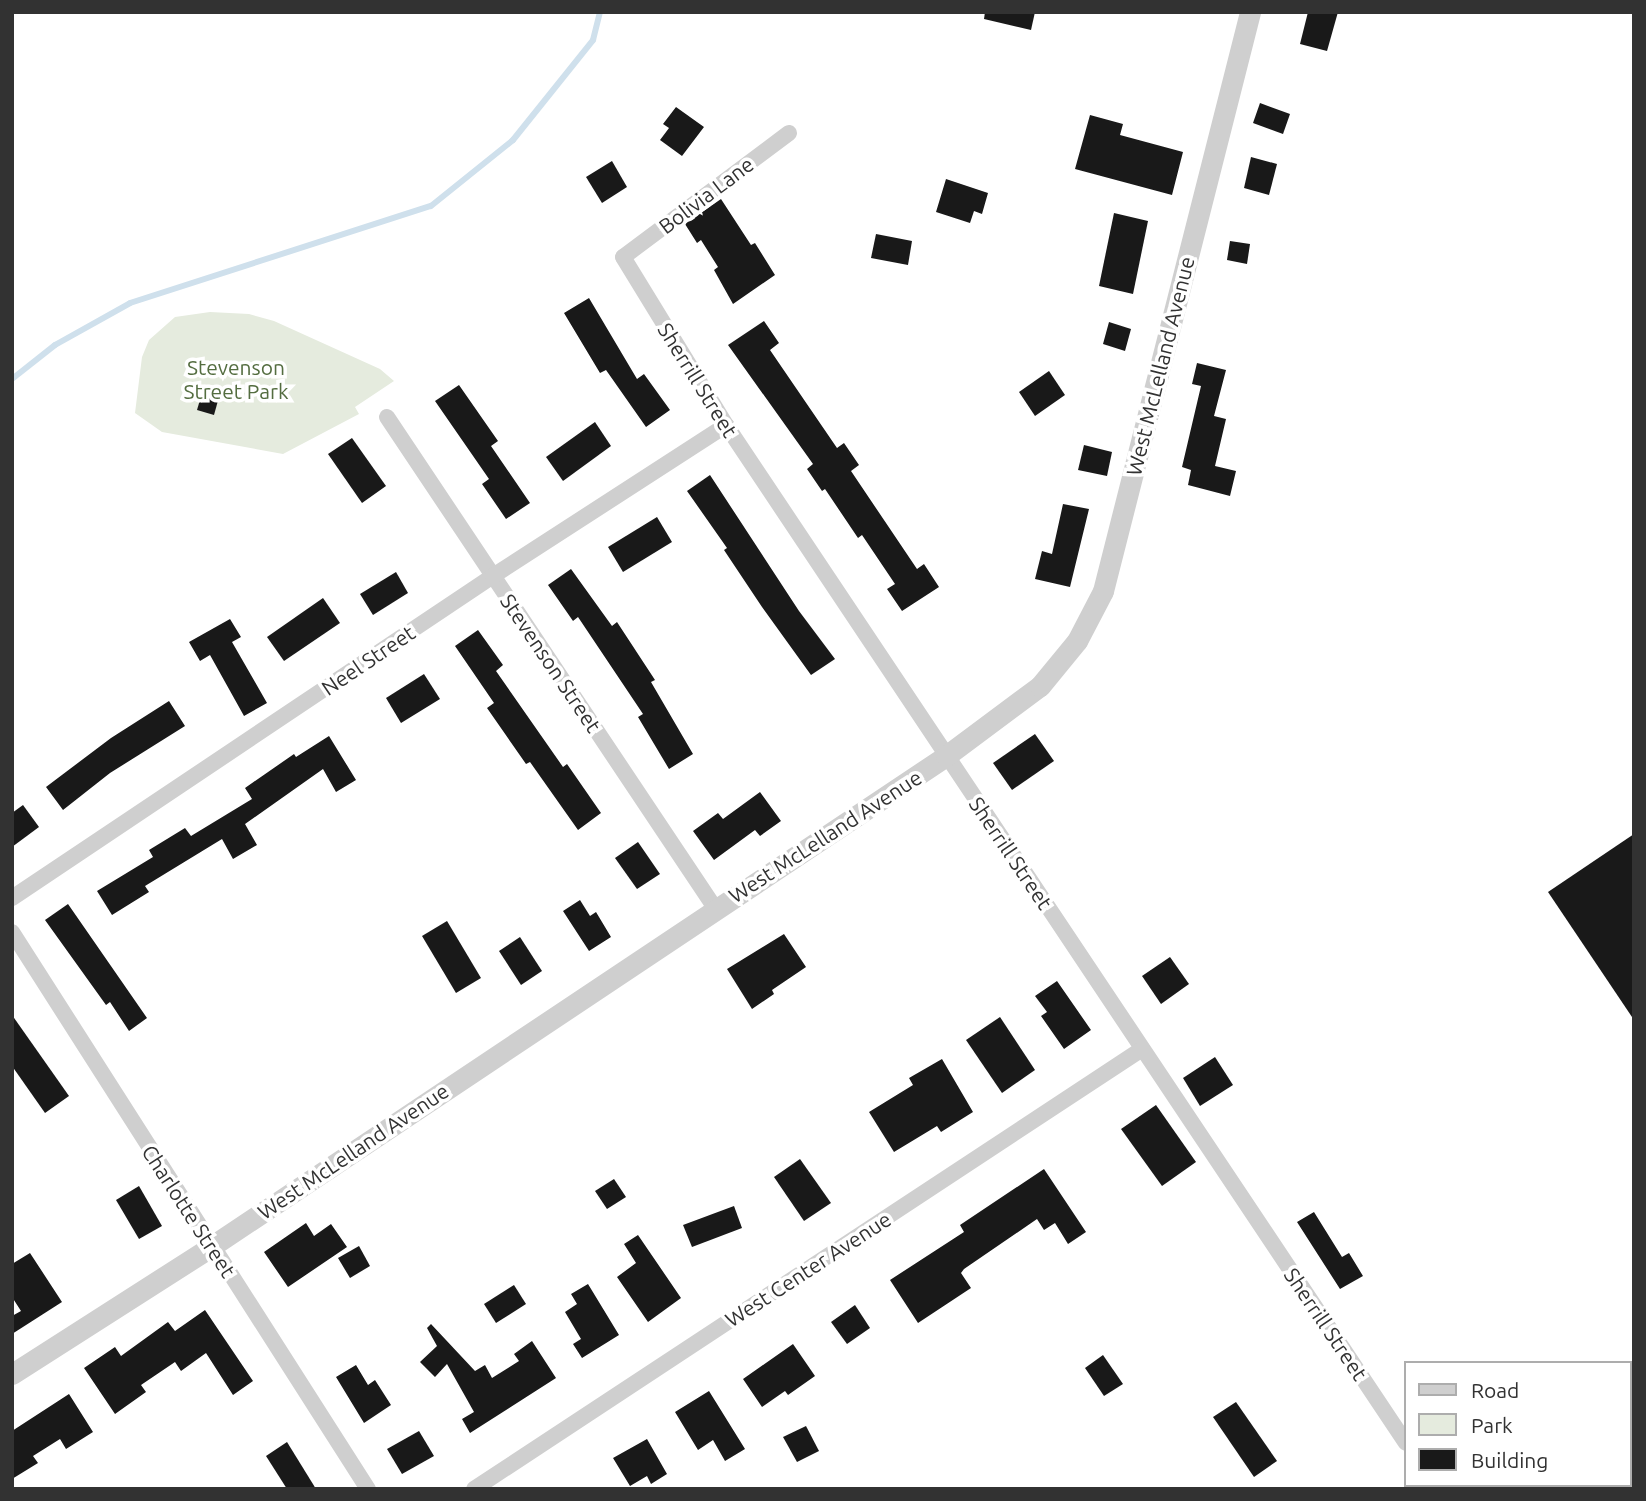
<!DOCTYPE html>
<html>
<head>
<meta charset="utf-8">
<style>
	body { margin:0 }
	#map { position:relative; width:1646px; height:1501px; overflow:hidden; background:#fff; font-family:Ubuntu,sans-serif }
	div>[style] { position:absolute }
	.green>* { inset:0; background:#e5ebde }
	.stream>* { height:6px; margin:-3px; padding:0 3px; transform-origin:3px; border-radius:3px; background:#cfe0ec }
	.building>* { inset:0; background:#191919 }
	.minor>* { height:16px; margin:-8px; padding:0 8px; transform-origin:8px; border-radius:8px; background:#cfcfcf }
	.tertiary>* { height:21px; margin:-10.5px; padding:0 10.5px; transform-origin:10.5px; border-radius:10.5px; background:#cfcfcf }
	span { translate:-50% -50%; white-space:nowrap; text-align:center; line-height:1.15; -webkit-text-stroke:7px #fff; paint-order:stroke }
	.street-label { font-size:21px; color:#323232 }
	.park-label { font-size:21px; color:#546d40 }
	.frame { position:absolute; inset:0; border:14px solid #323232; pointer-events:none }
	.legend { position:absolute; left:1404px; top:1361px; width:228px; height:126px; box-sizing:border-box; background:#fff; border:2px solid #adadad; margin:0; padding:9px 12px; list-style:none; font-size:21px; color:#323232 }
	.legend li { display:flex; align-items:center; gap:14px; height:35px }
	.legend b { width:35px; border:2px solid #adadad }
</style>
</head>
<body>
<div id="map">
	<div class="green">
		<div style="clip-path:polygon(210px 312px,249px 314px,274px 321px,380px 369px,394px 381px,355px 407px,359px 414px,283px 454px,162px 432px,135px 413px,142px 357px,149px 340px,175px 317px)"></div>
	</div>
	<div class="stream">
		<div style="left:12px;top:379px;width:55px;rotate:-38.3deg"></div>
		<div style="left:55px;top:345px;width:86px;rotate:-29.2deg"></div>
		<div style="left:130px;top:303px;width:316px;rotate:-17.9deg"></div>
		<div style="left:431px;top:206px;width:105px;rotate:-38.8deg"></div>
		<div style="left:513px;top:140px;width:128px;rotate:-51.3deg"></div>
		<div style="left:593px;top:40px;width:29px;rotate:-76deg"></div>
	</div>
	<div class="building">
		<div style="clip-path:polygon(985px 12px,1035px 12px,1031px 30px,984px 19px)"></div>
		<div style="clip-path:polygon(1308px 12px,1338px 12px,1327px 51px,1300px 44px)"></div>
		<div style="clip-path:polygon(1260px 103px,1290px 114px,1283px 134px,1253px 123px)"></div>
		<div style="clip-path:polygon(676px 107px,704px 127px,682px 156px,660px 140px,669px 128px,663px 124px)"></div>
		<div style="clip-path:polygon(1090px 115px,1123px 124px,1120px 135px,1183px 152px,1172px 195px,1075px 169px)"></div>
		<div style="clip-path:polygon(1251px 157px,1277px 164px,1269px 195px,1244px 188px)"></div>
		<div style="clip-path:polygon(612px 161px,627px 187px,602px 203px,586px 177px)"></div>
		<div style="clip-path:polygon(946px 179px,988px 193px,982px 214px,974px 211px,970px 223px,936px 212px)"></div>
		<div style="clip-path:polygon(721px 199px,751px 245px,755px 243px,775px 275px,733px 304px,714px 270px,718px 267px,701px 240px,697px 243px,685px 224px)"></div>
		<div style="clip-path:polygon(1114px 213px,1148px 221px,1133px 294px,1099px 286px)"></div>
		<div style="clip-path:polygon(876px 234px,912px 241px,908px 265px,871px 258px)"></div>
		<div style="clip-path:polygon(1230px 241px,1250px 244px,1247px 264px,1227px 260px)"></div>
		<div style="clip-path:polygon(589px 298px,637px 379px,644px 374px,670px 410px,646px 427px,606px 370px,600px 373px,564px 313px)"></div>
		<div style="clip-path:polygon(764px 321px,779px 343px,770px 350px,837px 448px,844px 443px,859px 465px,851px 471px,917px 569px,924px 564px,939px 587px,902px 611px,887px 589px,895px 584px,862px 535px,858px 538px,825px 489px,822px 491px,807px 469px,813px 464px,728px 345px)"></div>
		<div style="clip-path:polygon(1109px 322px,1131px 329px,1125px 351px,1103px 344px)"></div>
		<div style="clip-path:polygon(1197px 363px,1226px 370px,1214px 416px,1226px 419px,1215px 466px,1236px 471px,1230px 496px,1188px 485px,1191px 470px,1182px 467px,1201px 386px,1192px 384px)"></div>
		<div style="clip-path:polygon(1049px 371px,1065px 395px,1035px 416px,1019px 392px)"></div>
		<div style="clip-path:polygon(459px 385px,498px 441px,491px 446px,530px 503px,506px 519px,482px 484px,489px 479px,435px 401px)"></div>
		<div style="clip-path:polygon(202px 393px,219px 397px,214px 415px,197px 410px)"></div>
		<div style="clip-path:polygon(595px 422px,611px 446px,563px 481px,546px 457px)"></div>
		<div style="clip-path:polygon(352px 438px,386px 486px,362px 503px,328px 454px)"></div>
		<div style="clip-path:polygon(1084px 445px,1112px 452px,1107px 476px,1078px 470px)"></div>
		<div style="clip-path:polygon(710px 475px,799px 611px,835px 659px,811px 675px,762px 607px,724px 550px,727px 548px,687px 491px)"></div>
		<div style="clip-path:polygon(1063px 504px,1089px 509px,1070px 587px,1035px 579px,1042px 551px,1052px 554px)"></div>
		<div style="clip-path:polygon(657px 517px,672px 542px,623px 572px,608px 547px)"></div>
		<div style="clip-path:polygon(571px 569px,612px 626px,617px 622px,655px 680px,651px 682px,693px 754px,669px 769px,638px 717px,643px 714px,578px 617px,573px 621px,548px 585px)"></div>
		<div style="clip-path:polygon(396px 572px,408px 593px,373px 615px,360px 594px)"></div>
		<div style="clip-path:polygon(323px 598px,340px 623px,284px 661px,267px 637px)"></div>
		<div style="clip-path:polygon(230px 619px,241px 637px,232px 642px,267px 703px,244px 716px,210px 655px,200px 661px,189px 642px)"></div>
		<div style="clip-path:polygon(478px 630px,503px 665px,496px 671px,563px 767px,567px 764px,601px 813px,578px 830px,530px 762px,526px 764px,487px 708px,494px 703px,455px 646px)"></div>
		<div style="clip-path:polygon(424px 674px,440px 699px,401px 723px,386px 698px)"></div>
		<div style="clip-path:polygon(169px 701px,185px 726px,110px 773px,63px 810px,46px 787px,111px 738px)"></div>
		<div style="clip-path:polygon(1035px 734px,1054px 761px,1012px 790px,993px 763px)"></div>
		<div style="clip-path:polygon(329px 736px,356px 780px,336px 792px,323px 769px,245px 824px,257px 845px,233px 859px,222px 839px,145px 886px,149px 892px,112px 915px,97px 891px,153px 857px,149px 850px,185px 828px,191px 836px,252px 799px,245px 788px,294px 754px,296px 757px)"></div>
		<div style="clip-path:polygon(760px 792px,781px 821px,760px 836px,755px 830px,714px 860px,693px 831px,718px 813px,723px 819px)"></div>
		<div style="clip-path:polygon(23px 805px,39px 827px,12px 847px,12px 813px)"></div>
		<div style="clip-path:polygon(1634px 834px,1634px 1020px,1548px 892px)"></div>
		<div style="clip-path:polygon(638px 842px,660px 874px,637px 889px,615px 858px)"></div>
		<div style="clip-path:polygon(580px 900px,590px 916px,596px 912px,611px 937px,589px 951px,563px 911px)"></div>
		<div style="clip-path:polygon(68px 904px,147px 1018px,129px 1031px,110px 1002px,106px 1005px,45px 920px)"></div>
		<div style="clip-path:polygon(447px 921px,481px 978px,456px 993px,422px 936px)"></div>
		<div style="clip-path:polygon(784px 934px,806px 967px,772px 990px,774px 994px,752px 1009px,727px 969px)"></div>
		<div style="clip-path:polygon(520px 937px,542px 971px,521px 985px,499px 951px)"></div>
		<div style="clip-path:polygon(1170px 957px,1189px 984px,1161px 1004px,1142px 976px)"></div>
		<div style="clip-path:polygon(1057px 981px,1091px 1030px,1064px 1049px,1041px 1016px,1047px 1012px,1035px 996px)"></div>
		<div style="clip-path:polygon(12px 1015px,69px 1096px,45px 1113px,12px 1066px)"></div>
		<div style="clip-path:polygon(1000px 1017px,1035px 1070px,1002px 1093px,966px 1040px)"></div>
		<div style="clip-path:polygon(1215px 1057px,1233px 1085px,1200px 1106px,1183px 1078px)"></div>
		<div style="clip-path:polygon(942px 1059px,973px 1112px,941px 1132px,937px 1126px,894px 1152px,869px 1112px,913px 1085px,909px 1078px)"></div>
		<div style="clip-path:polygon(1156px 1105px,1196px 1162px,1162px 1186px,1121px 1129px)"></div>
		<div style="clip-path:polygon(800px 1159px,831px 1203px,804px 1221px,774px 1177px)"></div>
		<div style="clip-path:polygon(1044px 1169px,1086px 1232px,1068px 1244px,1055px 1223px,1044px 1230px,1037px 1219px,964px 1269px,961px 1273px,971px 1288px,918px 1323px,890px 1280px,964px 1232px,960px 1225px)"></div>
		<div style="clip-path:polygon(614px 1179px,626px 1197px,607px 1209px,595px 1191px)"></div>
		<div style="clip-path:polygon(139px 1186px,162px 1226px,139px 1239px,116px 1200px)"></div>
		<div style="clip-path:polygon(734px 1206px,742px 1228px,692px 1247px,683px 1225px)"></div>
		<div style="clip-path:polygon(1314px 1212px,1342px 1257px,1349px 1253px,1363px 1276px,1340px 1289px,1297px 1222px)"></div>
		<div style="clip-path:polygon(306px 1223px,314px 1236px,331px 1224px,347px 1247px,288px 1287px,264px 1252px)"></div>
		<div style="clip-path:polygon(638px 1235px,681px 1298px,648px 1322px,617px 1277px,636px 1263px,624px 1244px)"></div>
		<div style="clip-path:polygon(359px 1246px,370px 1266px,350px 1278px,338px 1258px)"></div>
		<div style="clip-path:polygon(30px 1253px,62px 1302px,12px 1334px,12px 1316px,21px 1311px,12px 1297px,12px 1264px)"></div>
		<div style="clip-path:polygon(588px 1284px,619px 1335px,582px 1358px,573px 1344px,581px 1339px,565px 1312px,577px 1304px,571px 1294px)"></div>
		<div style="clip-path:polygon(514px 1285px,526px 1304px,496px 1323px,484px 1304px)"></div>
		<div style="clip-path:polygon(855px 1305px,870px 1328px,847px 1344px,831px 1322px)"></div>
		<div style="clip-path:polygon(205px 1310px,253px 1381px,233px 1395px,206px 1353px,181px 1371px,175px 1362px,141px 1385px,146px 1392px,115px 1414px,84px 1368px,115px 1347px,121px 1356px,168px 1322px,175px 1331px)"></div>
		<div style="clip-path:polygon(431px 1324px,475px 1371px,485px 1365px,492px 1378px,519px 1361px,514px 1354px,532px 1341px,556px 1378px,470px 1433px,462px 1419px,474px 1412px,447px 1364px,435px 1377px,420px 1362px,437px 1346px,427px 1328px)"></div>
		<div style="clip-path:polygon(793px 1344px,815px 1376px,788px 1395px,785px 1391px,762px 1407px,743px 1379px)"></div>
		<div style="clip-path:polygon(1103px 1355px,1123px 1384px,1104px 1396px,1085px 1368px)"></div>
		<div style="clip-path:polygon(356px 1365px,368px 1385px,375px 1380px,391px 1405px,364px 1423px,336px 1377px)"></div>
		<div style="clip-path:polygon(709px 1391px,745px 1449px,725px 1461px,713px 1440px,698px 1450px,675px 1412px)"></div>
		<div style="clip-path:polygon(69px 1394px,93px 1432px,66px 1449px,60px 1439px,33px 1456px,38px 1463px,12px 1479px,12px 1431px)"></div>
		<div style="clip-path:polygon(1236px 1402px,1277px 1461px,1254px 1477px,1213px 1417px)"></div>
		<div style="clip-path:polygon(806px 1426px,819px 1451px,797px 1462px,783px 1437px)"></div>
		<div style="clip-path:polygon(419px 1431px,434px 1456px,402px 1474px,387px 1449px)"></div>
		<div style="clip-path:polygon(647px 1439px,667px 1474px,651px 1484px,647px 1476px,630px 1486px,613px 1458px)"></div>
		<div style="clip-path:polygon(287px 1442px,316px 1489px,287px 1489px,266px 1456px)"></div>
	</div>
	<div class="minor">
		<div style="left:789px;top:133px;width:207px;rotate:143.2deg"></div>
		<div style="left:623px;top:257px;width:197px;rotate:58.5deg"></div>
		<div style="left:726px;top:425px;width:1224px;rotate:56.26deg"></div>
		<div style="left:387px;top:417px;width:590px;rotate:56.26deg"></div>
		<div style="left:12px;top:898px;width:579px;rotate:-33.8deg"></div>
		<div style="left:493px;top:576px;width:278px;rotate:-32.9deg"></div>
		<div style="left:12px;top:932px;width:661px;rotate:57.42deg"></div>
		<div style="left:1435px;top:1485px;width:4px;rotate:63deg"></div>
		<div style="left:474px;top:1489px;width:800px;rotate:-33.37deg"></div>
	</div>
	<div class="tertiary">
		<div style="left:12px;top:1374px;width:237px;rotate:-32.6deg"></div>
		<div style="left:212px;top:1246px;width:883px;rotate:-33.73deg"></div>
		<div style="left:946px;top:756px;width:117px;rotate:-36.7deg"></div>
		<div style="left:1040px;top:686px;width:58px;rotate:-50.6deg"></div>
		<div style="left:1077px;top:641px;width:56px;rotate:-62.5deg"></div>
		<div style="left:1103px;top:591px;width:597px;rotate:-75.75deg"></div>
	</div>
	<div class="street-label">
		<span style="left:706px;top:195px;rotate:-37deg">Bolivia Lane</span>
		<span style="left:1160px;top:366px;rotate:-76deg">West McLelland Avenue</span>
		<span style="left:698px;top:380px;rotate:58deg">Sherrill Street</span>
		<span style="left:368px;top:660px;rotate:-34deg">Neel Street</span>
		<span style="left:551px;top:663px;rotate:56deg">Stevenson Street</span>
		<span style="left:825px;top:836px;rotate:-33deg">West McLelland Avenue</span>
		<span style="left:1011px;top:853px;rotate:56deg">Sherrill Street</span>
		<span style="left:353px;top:1151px;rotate:-34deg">West McLelland Avenue</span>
		<span style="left:189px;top:1211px;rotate:57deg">Charlotte Street</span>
		<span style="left:808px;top:1269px;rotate:-33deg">West Center Avenue</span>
		<span style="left:1326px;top:1324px;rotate:56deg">Sherrill Street</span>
	</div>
	<div class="park-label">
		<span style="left:236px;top:379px">Stevenson<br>Street Park</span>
	</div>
	<div class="frame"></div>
	<ul class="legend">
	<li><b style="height:9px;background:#cfcfcf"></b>Road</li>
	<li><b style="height:19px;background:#e5ebde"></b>Park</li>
	<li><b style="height:19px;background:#191919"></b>Building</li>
	</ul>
</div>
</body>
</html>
